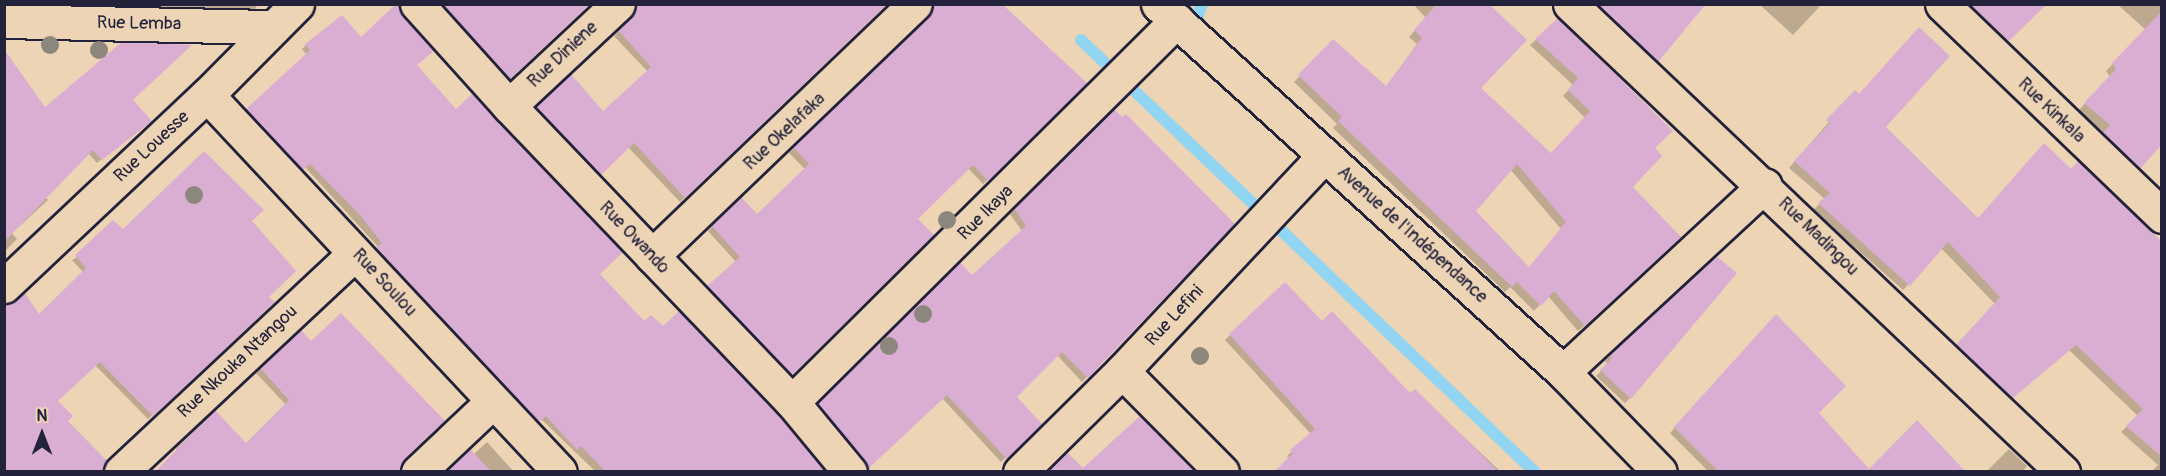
<!DOCTYPE html>
<html>
<head>
<meta charset="utf-8">
<style>
	body { margin:0 }
	#map { position:relative; width:2166px; height:476px; overflow:hidden; background:#edd4b5; font-family:Pangolin,sans-serif }
	div>[style] { position:absolute }
	.shadow>* { inset:0; background:#0003 }
	.stream>* { height:12px; margin:-6px; padding:0 6px; transform-origin:6px; border-radius:6px; background:#91d5f3 }
	.building>* { inset:0; background:#daaed2 }
	.roads { filter:drop-shadow(2px 0 #22223b) drop-shadow(-2px 0 #22223b) drop-shadow(0 2px #22223b) drop-shadow(0 -2px #22223b) }
	.minor>* { height:33px; margin:-16.5px; padding:0 16.5px; transform-origin:16.5px; border-radius:16.5px; background:#edd4b5 }
	.trees>* { width:18px; height:18px; margin:-9px; border-radius:50%; background:#8c867d }
	span { translate:-50% -50%; white-space:nowrap; text-align:center; line-height:1.15; -webkit-text-stroke:4.5px #edd4b5; paint-order:stroke }
	.street-label { font-size:18px; color:#22223b }
	.frame { position:absolute; inset:0; border:6px solid #22223b; pointer-events:none }
	.north { position:absolute; left:12px; top:404px; width:60px; height:60px; -webkit-text-stroke:4px #edd4b5; paint-order:stroke; rotate:0deg; font-size:16px; font-weight:700; line-height:24px; text-align:center; color:#22223b }
	.north::after { content:''; display:block; margin:auto; width:21px; height:27px; background:#22223b; clip-path:polygon(50% 0,100% 100%,50% 72%,0 100%) }
</style>
</head>
<body>
<div id="map">
	<div class="shadow">
		<div style="clip-path:polygon(4px 4px,258px 4px,254px 11px)"></div>
		<div style="clip-path:polygon(398px 4px,416px 65px,598px 274px,643px 324px,777px 415px,823px 472px,596px 472px,541px 419px,534px 425px,373px 253px,379px 248px,305px 167px,298px 173px,243px 114px,307px 55px,302px 49px,306px 45px,341px 17px,361px 39px)"></div>
		<div style="clip-path:polygon(435px 4px,588px 4px,505px 82px)"></div>
		<div style="clip-path:polygon(885px 4px,680px 202px,628px 147px,595px 179px,532px 112px,570px 76px,603px 114px,648px 72px,614px 36px,627px 23px,636px 5px)"></div>
		<div style="clip-path:polygon(927px 4px,1000px 4px,1085px 83px,983px 184px,968px 168px,916px 219px,931px 235px,787px 379px,703px 292px,736px 262px,708px 231px,741px 199px,757px 216px,806px 170px,789px 153px,924px 24px,929px 14px)"></div>
		<div style="clip-path:polygon(evenodd,1413px 4px,1487px 4px,1479px 88px,1551px 155px,1585px 118px,1563px 96px,1573px 85px,1530px 45px,1558px 20px,1653px 148px,1631px 187px,1673px 243px,1578px 331px,1548px 296px,1534px 311px,1510px 287px,1505px 292px,1333px 128px,1337px 124px,1294px 82px,1333px 41px,1386px 87px,1417px 44px,1409px 37px,1426px 18px,1413px 4px,1510px 169px,1561px 229px,1528px 269px,1474px 211px,1510px 169px)"></div>
		<div style="clip-path:polygon(1584px 4px,1704px 4px,1651px 68px)"></div>
		<div style="clip-path:polygon(1759px 4px,1822px 4px,1793px 35px)"></div>
		<div style="clip-path:polygon(1954px 4px,2046px 4px,2000px 47px)"></div>
		<div style="clip-path:polygon(2117px 4px,2162px 4px,2162px 142px,2132px 175px,2097px 141px,2104px 133px,2078px 111px,2110px 77px,2106px 71px,2146px 30px)"></div>
		<div style="clip-path:polygon(4px 52px,44px 109px,131px 100px,146px 124px,97px 163px,88px 153px,44px 195px,48px 200px,12px 233px,17px 239px,4px 252px)"></div>
		<div style="clip-path:polygon(1855px 92px,1884px 127px,1978px 220px,2162px 386px,2162px 472px,2151px 472px,2158px 465px,2121px 432px,2138px 416px,2069px 350px,2006px 403px,1951px 352px,1995px 304px,1941px 248px,1903px 290px,1813px 210px,1825px 199px,1789px 168px)"></div>
		<div style="clip-path:polygon(1114px 111px,1233px 224px,1082px 382px,1057px 355px,1015px 397px,1040px 424px,1001px 462px,942px 398px,864px 472px,814px 409px,960px 264px,972px 277px,1022px 231px,1010px 214px)"></div>
		<div style="clip-path:polygon(250px 221px,267px 297px,273px 302px,148px 419px,95px 365px,56px 401px,66px 421px,102px 469px,99px 472px,4px 472px,4px 333px,39px 316px,84px 273px,72px 260px,123px 231px)"></div>
		<div style="clip-path:polygon(1716px 258px,1630px 398px,1625px 403px,1596px 376px,1608px 364px,1605px 361px)"></div>
		<div style="clip-path:polygon(1285px 285px,1322px 323px,1410px 395px,1415px 391px,1501px 472px,1277px 472px,1290px 459px,1287px 456px,1311px 434px,1225px 340px)"></div>
		<div style="clip-path:polygon(1771px 321px,1817px 413px,1865px 466px,1860px 472px,1709px 472px,1670px 433px)"></div>
		<div style="clip-path:polygon(300px 332px,403px 458px,399px 472px,158px 472px,179px 452px,176px 449px,215px 412px,246px 445px,286px 405px,256px 373px)"></div>
		<div style="clip-path:polygon(1140px 418px,1193px 472px,1049px 472px,1067px 454px,1083px 471px)"></div>
		<div style="clip-path:polygon(1917px 422px,1963px 472px,1869px 472px,1910px 429px)"></div>
		<div style="clip-path:polygon(487px 442px,514px 472px,448px 472px,470px 451px,473px 455px)"></div>
		<div style="clip-path:polygon(2009px 449px,2027px 466px,2022px 472px,1986px 472px)"></div>
	</div>
	<div class="stream">
		<div style="left:1202px;top:4px;width:14px;rotate:111deg"></div>
		<div style="left:1197px;top:17px;width:15px;rotate:67deg"></div>
		<div style="left:1081px;top:40px;width:627px;rotate:43.58deg"></div>
	</div>
	<div class="building">
		<div style="clip-path:polygon(396px 4px,434px 51px,417px 65px,456px 109px,472px 94px,623px 252px,600px 274px,644px 321px,651px 315px,663px 326px,679px 311px,778px 414px,825px 471px,605px 471px,581px 446px,577px 450px,546px 416px,539px 422px,376px 248px,382px 243px,359px 214px,310px 164px,303px 170px,246px 109px,310px 50px,305px 44px,342px 15px,361px 37px)"></div>
		<div style="clip-path:polygon(443px 4px,590px 4px,510px 79px)"></div>
		<div style="clip-path:polygon(636px 4px,887px 4px,685px 198px,634px 143px,601px 175px,536px 107px,571px 74px,603px 111px,651px 67px,618px 30px,631px 17px)"></div>
		<div style="clip-path:polygon(933px 4px,1002px 4px,1087px 83px,988px 181px,973px 165px,918px 219px,934px 235px,792px 375px,707px 286px,740px 257px,711px 225px,741px 197px,757px 214px,809px 164px,793px 147px,928px 18px)"></div>
		<div style="clip-path:polygon(evenodd,1437px 4px,1489px 4px,1527px 40px,1481px 88px,1551px 153px,1590px 111px,1568px 90px,1578px 78px,1535px 39px,1558px 18px,1673px 131px,1655px 148px,1662px 156px,1633px 187px,1681px 237px,1585px 326px,1554px 291px,1541px 306px,1517px 282px,1512px 287px,1338px 121px,1342px 117px,1298px 75px,1333px 39px,1386px 86px,1422px 38px,1414px 30px,1437px 4px,1517px 164px,1566px 222px,1529px 267px,1476px 211px,1517px 164px)"></div>
		<div style="clip-path:polygon(1598px 4px,1706px 4px,1658px 62px)"></div>
		<div style="clip-path:polygon(1970px 4px,2047px 4px,2009px 41px)"></div>
		<div style="clip-path:polygon(2162px 11px,2162px 144px,2140px 169px,2103px 133px,2110px 125px,2084px 103px,2116px 69px,2112px 63px)"></div>
		<div style="clip-path:polygon(1919px 27px,1950px 56px,1886px 127px,1978px 218px,2044px 143px,2071px 169px,2078px 161px,2162px 242px,2162px 457px,2126px 426px,2143px 409px,2076px 345px,2013px 398px,1956px 345px,2000px 297px,1948px 242px,1910px 286px,1818px 203px,1830px 193px,1794px 161px,1830px 123px,1826px 120px,1855px 90px,1859px 94px)"></div>
		<div style="clip-path:polygon(122px 42px,192px 45px,133px 100px,152px 121px,102px 160px,93px 150px,4px 242px,4px 49px,45px 107px)"></div>
		<div style="clip-path:polygon(1114px 109px,1122px 117px,1126px 114px,1235px 224px,1088px 378px,1062px 352px,1017px 397px,1042px 424px,1007px 459px,947px 395px,868px 469px,817px 403px,960px 262px,972px 275px,1026px 226px,1014px 208px)"></div>
		<div style="clip-path:polygon(204px 151px,264px 210px,252px 221px,296px 271px,269px 297px,275px 302px,153px 416px,100px 362px,58px 401px,73px 416px,68px 421px,107px 461px,103px 471px,4px 471px,4px 304px,24px 292px,39px 314px,86px 268px,75px 255px,113px 220px,123px 229px)"></div>
		<div style="clip-path:polygon(1716px 256px,1737px 273px,1631px 399px,1600px 370px,1612px 358px,1609px 355px)"></div>
		<div style="clip-path:polygon(1285px 282px,1322px 321px,1332px 311px,1410px 393px,1415px 389px,1498px 471px,1275px 471px,1293px 453px,1290px 450px,1315px 429px,1229px 334px)"></div>
		<div style="clip-path:polygon(341px 313px,445px 421px,405px 458px,400px 471px,156px 471px,215px 410px,246px 443px,289px 400px,260px 368px,301px 330px,311px 341px)"></div>
		<div style="clip-path:polygon(1776px 314px,1846px 386px,1819px 413px,1869px 469px,1917px 420px,1965px 471px,1718px 471px,1674px 427px)"></div>
		<div style="clip-path:polygon(1140px 416px,1193px 471px,1047px 471px,1067px 452px,1083px 468px)"></div>
		<div style="clip-path:polygon(470px 449px,491px 471px,446px 471px)"></div>
	</div>
	<div class="roads">
		<div class="minor">
			<div style="left:417px;top:4px;width:137px;rotate:48deg"></div>
			<div style="left:509px;top:106px;width:410px;rotate:46.3deg"></div>
			<div style="left:792px;top:402px;width:91px;rotate:50.4deg"></div>
			<div style="left:1158px;top:4px;width:547px;rotate:42.26deg"></div>
			<div style="left:1563px;top:372px;width:139px;rotate:45.9deg"></div>
			<div style="left:1570px;top:4px;width:680px;rotate:43.51deg"></div>
			<div style="left:1942px;top:4px;width:306px;rotate:43.9deg"></div>
			<div style="left:4px;top:21px;width:269px;rotate:1.3deg"></div>
			<div style="left:207px;top:95px;width:516px;rotate:46.88deg"></div>
			<div style="left:509px;top:106px;width:149px;rotate:-43.1deg"></div>
			<div style="left:652px;top:256px;width:364px;rotate:-43.8deg"></div>
			<div style="left:4px;top:286px;width:279px;rotate:-43.3deg"></div>
			<div style="left:207px;top:95px;width:128px;rotate:-45.3deg"></div>
			<div style="left:1122px;top:371px;width:142px;rotate:45.3deg"></div>
			<div style="left:1563px;top:372px;width:275px;rotate:-42.8deg"></div>
			<div style="left:792px;top:402px;width:542px;rotate:-44.78deg"></div>
			<div style="left:121px;top:472px;width:320px;rotate:-43.1deg"></div>
			<div style="left:418px;top:472px;width:103px;rotate:-43.4deg"></div>
			<div style="left:1020px;top:472px;width:144px;rotate:-44.7deg"></div>
			<div style="left:1122px;top:371px;width:296px;rotate:-46.8deg"></div>
		</div>
	</div>
	<div class="trees">
		<div style="left:50px;top:45px"></div>
		<div style="left:99px;top:50px"></div>
		<div style="left:194px;top:195px"></div>
		<div style="left:947px;top:220px"></div>
		<div style="left:923px;top:314px"></div>
		<div style="left:889px;top:346px"></div>
		<div style="left:1200px;top:356px"></div>
	</div>
	<div class="street-label">
		<span style="left:139px;top:24px;rotate:1deg">Rue Lemba</span>
		<span style="left:563px;top:55px;rotate:-43deg">Rue Diniene</span>
		<span style="left:2051px;top:111px;rotate:44deg">Rue Kinkala</span>
		<span style="left:785px;top:132px;rotate:-43deg">Rue Okelafaka</span>
		<span style="left:152px;top:147px;rotate:-43deg">Rue Louesse</span>
		<span style="left:986px;top:213px;rotate:-45deg">Rue Ikaya</span>
		<span style="left:1412px;top:235px;rotate:42deg">Avenue de l'Indépendance</span>
		<span style="left:1818px;top:237px;rotate:44deg">Rue Madingou</span>
		<span style="left:634px;top:238px;rotate:46deg">Rue Owando</span>
		<span style="left:384px;top:283px;rotate:47deg">Rue Soulou</span>
		<span style="left:1175px;top:316px;rotate:-47deg">Rue Lefini</span>
		<span style="left:238px;top:362px;rotate:-43deg">Rue Nkouka Ntangou</span>
	</div>
	<div class="frame"></div>
	<div class="north">N</div>
</div>
</body>
</html>
